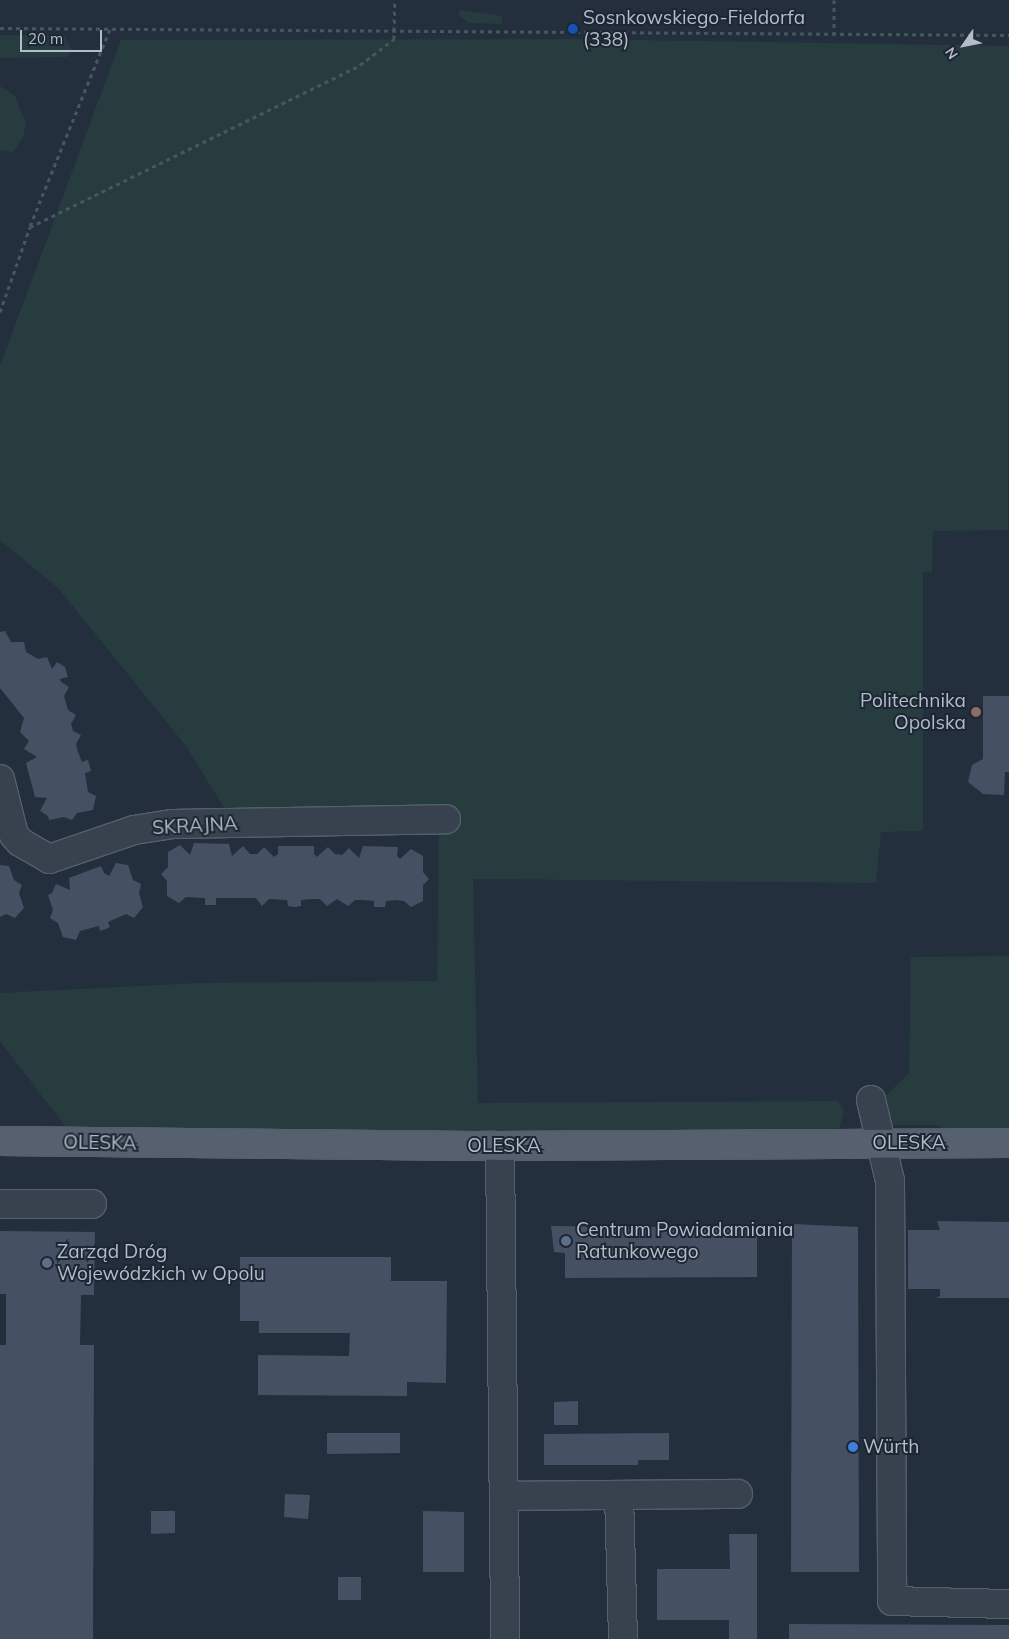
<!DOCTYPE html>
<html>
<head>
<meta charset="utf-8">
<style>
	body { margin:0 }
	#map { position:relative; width:1009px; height:1639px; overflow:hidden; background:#242f3e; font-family:Mulish,sans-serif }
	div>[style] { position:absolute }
	.green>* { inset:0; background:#263c3f }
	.building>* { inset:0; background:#455162 }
	.path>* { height:3px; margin-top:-1.5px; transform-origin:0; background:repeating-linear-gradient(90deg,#44595c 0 4px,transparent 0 8px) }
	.roads { filter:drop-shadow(1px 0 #565f6c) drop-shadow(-1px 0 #565f6c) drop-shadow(0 1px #565f6c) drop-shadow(0 -1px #565f6c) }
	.minor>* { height:28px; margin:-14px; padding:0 14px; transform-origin:14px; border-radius:14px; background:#38414e }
	.major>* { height:28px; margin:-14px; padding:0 14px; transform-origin:14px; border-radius:14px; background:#56606e }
	.dots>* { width:14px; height:14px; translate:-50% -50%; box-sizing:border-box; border:2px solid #1d2633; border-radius:50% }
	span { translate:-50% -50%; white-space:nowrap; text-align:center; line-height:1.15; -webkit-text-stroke:4px #1d2633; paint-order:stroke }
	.poi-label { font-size:19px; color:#b4bcc9 }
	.left { translate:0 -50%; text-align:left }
	.right { translate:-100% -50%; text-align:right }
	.street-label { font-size:19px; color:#b4bcc9 }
	.north { position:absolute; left:939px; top:20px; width:50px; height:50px; -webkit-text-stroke:4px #1d2633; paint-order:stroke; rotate:237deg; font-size:14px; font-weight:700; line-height:20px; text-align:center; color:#b4bcc9 }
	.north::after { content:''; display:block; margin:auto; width:18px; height:22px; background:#b4bcc9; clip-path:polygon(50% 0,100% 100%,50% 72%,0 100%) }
	.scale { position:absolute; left:20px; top:30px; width:82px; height:22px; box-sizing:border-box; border:2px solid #b4bcc9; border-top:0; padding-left:6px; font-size:15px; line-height:18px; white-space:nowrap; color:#b4bcc9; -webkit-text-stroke:4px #1d2633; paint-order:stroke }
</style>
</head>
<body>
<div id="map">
	<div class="green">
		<div style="clip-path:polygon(459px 10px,502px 16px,502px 24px,469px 23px,459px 15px)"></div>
		<div style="clip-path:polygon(0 35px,64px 36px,72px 50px,67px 57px,0 58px)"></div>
		<div style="clip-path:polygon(568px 39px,1009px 46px,1008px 530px,933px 531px,932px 573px,923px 572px,923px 831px,881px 832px,876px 883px,473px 879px,478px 1103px,838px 1101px,844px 1110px,840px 1126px,829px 1143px,78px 1143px,0 1041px,0 993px,199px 983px,437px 981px,439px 826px,234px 824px,186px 746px,59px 589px,0 540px,0 366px,121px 40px)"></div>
		<div style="clip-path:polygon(0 86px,15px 96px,26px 124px,23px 137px,13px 152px,0 150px)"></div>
		<div style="clip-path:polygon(1009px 956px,1009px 1129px,979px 1136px,949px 1137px,938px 1125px,883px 1125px,877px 1104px,909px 1073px,911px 957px)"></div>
	</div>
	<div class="building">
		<div style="clip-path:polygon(5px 631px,11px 642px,24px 642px,26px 652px,38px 659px,47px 657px,52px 669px,57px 662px,65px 667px,68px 677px,60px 679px,61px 682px,69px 687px,64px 696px,68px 710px,76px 715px,71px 724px,73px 731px,81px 735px,76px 744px,78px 752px,82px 762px,88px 760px,91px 771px,85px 773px,88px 792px,96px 796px,93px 810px,77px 813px,72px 820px,64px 817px,49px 820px,48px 816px,40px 811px,47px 798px,35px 797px,26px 763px,37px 757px,24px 749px,29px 741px,20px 732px,24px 718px,0 688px,0 632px)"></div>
		<div style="clip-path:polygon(983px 696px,1009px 696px,1009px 772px,1005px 772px,1004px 795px,983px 794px,968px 782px,972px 765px,983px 759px)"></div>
		<div style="clip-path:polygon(194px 843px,229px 844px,232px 856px,243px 846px,250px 854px,257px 854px,264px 847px,274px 857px,278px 854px,278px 846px,314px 846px,314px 854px,317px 857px,328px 847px,335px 854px,342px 855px,349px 848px,359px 858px,363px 846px,398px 847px,397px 856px,400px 859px,411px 849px,423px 856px,423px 872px,429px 879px,423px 885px,423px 901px,411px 907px,404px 901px,396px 900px,386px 901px,385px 907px,374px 907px,374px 901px,363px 900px,355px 900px,348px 906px,337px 899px,327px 906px,320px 899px,313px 899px,301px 900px,301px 906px,294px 907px,288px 906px,287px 900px,269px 899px,262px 906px,256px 898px,216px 898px,216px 905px,205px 905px,205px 898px,186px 897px,179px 903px,167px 896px,167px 881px,161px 874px,168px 867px,168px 852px,180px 845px,190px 855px)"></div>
		<div style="clip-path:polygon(116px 863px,128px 865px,133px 880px,141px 884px,139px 893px,143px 907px,134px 918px,126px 914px,108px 922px,110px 927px,106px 929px,100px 931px,99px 926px,80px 931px,76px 940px,63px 937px,58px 923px,50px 918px,53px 910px,48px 895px,52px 893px,56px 884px,70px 890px,69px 878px,101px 866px,104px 873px,109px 876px)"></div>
		<div style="clip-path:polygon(0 865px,9px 866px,14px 880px,22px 885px,19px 893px,24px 908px,15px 918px,6px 914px,0 917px)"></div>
		<div style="clip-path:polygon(937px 1221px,1009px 1222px,1009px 1298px,936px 1298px,940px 1296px,940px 1289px,908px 1289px,908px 1230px,940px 1230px)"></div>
		<div style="clip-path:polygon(792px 1224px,858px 1227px,859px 1572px,791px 1572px)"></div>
		<div style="clip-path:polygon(551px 1226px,757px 1228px,757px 1277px,565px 1278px,565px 1253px,554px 1252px)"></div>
		<div style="clip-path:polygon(0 1231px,95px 1232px,94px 1295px,81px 1295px,80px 1345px,94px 1345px,93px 1639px,0 1639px,0 1345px,6px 1345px,6px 1294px,0 1294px)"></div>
		<div style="clip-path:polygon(240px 1257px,391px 1257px,391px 1281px,447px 1281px,446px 1383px,407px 1382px,407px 1396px,258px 1395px,258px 1355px,349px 1356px,350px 1333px,259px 1333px,259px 1321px,240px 1321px)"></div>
		<div style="clip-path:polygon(578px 1401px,578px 1425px,554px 1425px,554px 1402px)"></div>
		<div style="clip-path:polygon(327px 1433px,400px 1433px,400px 1453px,327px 1454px)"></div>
		<div style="clip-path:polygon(669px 1433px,669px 1460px,638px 1460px,638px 1465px,544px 1465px,544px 1434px)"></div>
		<div style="clip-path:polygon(285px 1494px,310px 1495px,308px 1519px,284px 1517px)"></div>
		<div style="clip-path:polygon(151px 1511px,175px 1511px,175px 1533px,151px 1534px)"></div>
		<div style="clip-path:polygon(423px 1511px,464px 1512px,464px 1572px,423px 1572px)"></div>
		<div style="clip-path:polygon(729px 1534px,757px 1534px,757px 1639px,729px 1639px,729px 1620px,657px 1620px,657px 1569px,730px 1569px)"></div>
		<div style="clip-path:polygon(338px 1577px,361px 1577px,361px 1600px,338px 1600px)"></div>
		<div style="clip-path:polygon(789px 1624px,1009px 1625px,1009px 1639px,789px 1639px)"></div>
	</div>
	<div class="path">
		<div style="left:834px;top:0;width:34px;rotate:90deg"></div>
		<div style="left:0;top:28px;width:1009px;rotate:0.4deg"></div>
		<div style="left:30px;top:226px;width:213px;rotate:-67.9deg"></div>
		<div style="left:0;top:312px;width:90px;rotate:-70.6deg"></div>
		<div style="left:30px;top:227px;width:368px;rotate:-26.1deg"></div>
		<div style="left:360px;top:65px;width:43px;rotate:-37.4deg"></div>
		<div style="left:394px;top:39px;width:39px;rotate:-89deg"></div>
	</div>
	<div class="roads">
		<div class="minor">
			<div style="left:0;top:779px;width:58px;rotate:76deg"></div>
			<div style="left:14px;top:835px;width:9px;rotate:49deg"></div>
			<div style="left:20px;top:842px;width:34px;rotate:30deg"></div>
			<div style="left:49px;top:859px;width:90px;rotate:-18.8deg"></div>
			<div style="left:134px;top:830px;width:38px;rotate:-9deg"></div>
			<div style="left:172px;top:824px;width:274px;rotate:-1deg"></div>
			<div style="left:871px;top:1100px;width:83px;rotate:76.8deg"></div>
			<div style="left:890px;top:1181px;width:420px;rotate:89.7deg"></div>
			<div style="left:892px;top:1601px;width:117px;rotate:1.5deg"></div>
			<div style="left:500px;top:1146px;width:493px;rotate:89.4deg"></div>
			<div style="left:0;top:1204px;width:92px"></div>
			<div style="left:619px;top:1495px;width:144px;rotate:88.4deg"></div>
			<div style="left:504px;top:1496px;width:234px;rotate:-0.5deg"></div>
		</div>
		<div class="major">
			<div style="left:0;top:1141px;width:473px;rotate:0.6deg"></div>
			<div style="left:473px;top:1146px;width:536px;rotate:-0.32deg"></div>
		</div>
	</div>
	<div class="dots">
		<div style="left:573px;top:29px;background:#1a4fb4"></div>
		<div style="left:976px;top:712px;background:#8d6e63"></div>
		<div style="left:566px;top:1241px;background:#5c6f8a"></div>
		<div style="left:47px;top:1263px;background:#5c6f8a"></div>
		<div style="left:853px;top:1447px;background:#3f7fe0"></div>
	</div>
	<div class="poi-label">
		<span class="left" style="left:583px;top:29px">Sosnkowskiego-Fieldorfa<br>(338)</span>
		<span class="right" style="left:966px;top:712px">Politechnika<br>Opolska</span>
		<span class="left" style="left:576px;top:1241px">Centrum Powiadamiania<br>Ratunkowego</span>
		<span class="left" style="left:57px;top:1263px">Zarząd Dróg<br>Wojewódzkich w Opolu</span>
		<span class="left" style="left:863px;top:1447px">Würth</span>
	</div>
	<div class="street-label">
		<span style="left:195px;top:826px;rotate:-3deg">SKRAJNA</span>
		<span style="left:100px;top:1143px;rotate:1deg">OLESKA</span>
		<span style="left:909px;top:1143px">OLESKA</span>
		<span style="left:504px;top:1146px">OLESKA</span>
	</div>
	<div class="north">N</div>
	<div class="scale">20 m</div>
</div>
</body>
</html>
